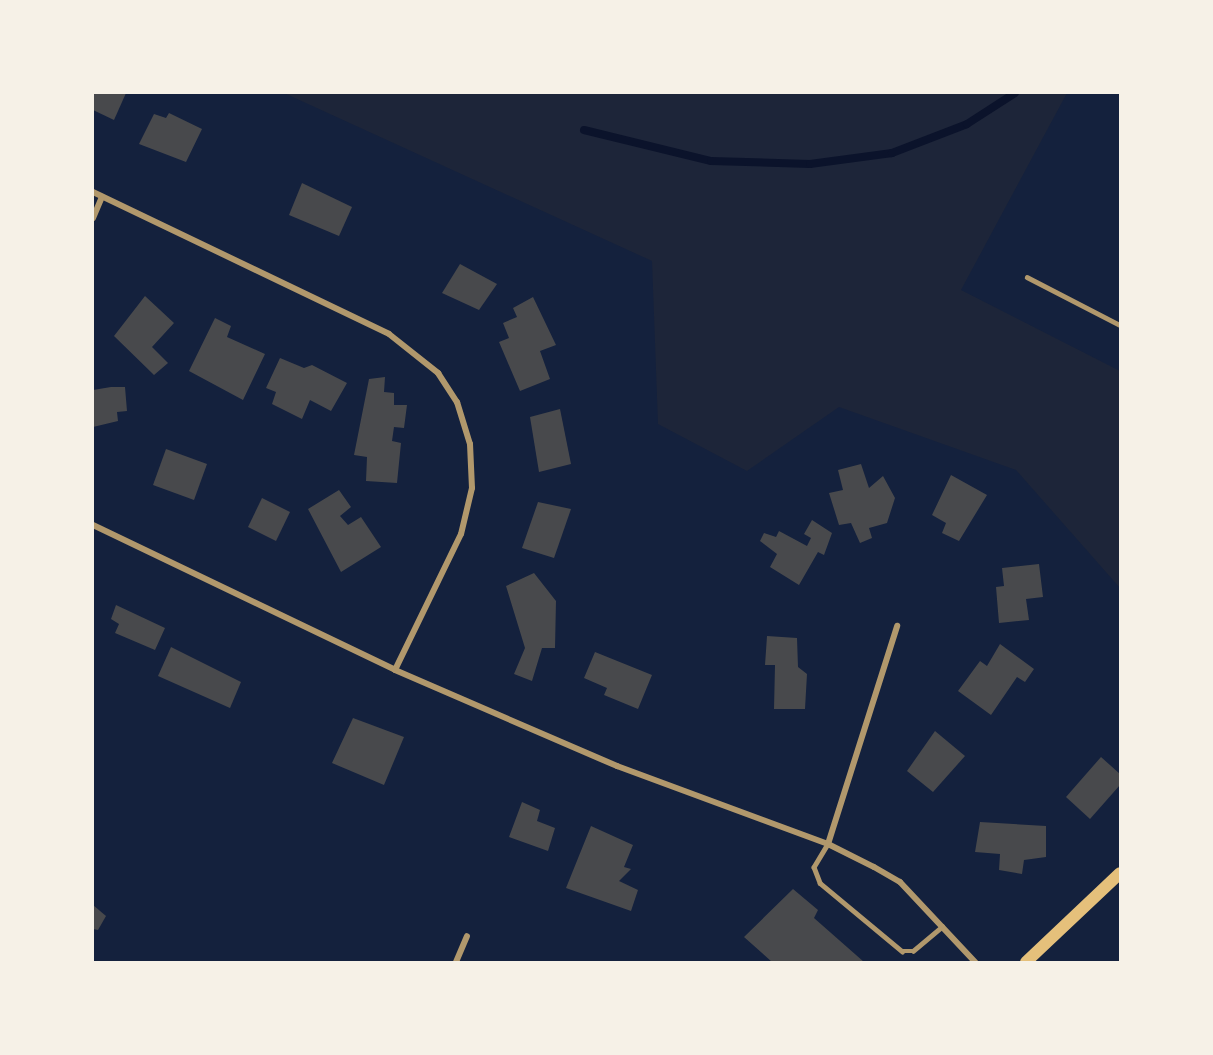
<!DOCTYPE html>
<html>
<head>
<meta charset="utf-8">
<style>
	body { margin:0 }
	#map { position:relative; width:1213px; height:1055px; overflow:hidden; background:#14213d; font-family:Lato,sans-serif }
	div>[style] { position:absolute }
	.green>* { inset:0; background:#1d2539 }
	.stream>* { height:8px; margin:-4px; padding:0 4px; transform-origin:4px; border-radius:4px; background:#0b132b }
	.building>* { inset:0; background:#48494c }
	.service>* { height:4.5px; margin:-2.25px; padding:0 2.25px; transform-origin:2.25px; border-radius:2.25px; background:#b1986c }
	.minor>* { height:6px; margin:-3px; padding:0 3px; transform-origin:3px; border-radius:3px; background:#b1986c }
	.secondary>* { height:12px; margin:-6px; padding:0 6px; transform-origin:6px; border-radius:6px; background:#e5c07b }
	span { translate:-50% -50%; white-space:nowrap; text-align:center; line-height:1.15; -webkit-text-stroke:6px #f6f1e7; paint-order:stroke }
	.frame { position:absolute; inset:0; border:94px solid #f6f1e7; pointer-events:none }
</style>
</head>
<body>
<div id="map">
	<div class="green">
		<div style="clip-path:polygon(284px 93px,1067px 93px,961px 290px,1120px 371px,1120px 588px,1016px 470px,839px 407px,747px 471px,658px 424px,652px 261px)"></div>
	</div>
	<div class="stream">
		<div style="left:584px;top:130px;width:131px;rotate:13.7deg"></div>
		<div style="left:711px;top:161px;width:99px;rotate:1.7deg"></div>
		<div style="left:810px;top:164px;width:83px;rotate:-7.6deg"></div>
		<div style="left:892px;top:153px;width:80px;rotate:-21.1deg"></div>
		<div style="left:967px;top:124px;width:57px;rotate:-32.9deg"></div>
	</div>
	<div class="building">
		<div style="clip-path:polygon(93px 93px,126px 93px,114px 120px,93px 110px)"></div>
		<div style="clip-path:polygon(169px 113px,202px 129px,186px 162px,139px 144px,154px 114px,166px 118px)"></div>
		<div style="clip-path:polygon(302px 183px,352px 207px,339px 236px,289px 215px)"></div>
		<div style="clip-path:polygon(460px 264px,497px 284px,479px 310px,442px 293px)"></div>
		<div style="clip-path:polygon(145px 296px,174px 323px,152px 347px,168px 363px,154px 375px,114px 336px)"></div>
		<div style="clip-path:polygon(533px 297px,556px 345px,540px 351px,550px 379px,520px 391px,499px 342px,509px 338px,503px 323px,517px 317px,513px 308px)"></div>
		<div style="clip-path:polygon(215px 318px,231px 326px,227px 337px,265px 354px,243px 400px,189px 371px)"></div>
		<div style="clip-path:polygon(280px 358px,304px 368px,312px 365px,347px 383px,331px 411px,310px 400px,302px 419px,272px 404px,276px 392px,266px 388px)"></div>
		<div style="clip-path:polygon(385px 377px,384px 392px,394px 393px,394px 405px,407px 405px,404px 428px,394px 427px,392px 441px,401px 443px,397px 483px,366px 481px,367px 457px,354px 455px,369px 379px)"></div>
		<div style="clip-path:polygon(111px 387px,125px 387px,127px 411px,117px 412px,118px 421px,93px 427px,93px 390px)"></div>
		<div style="clip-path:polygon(560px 409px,571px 464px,539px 472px,530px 417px)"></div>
		<div style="clip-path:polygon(166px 449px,207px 464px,194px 500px,153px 485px)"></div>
		<div style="clip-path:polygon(861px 464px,869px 488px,883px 476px,895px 498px,887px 523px,869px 528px,872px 538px,860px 543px,851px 523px,839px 525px,829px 493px,843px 490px,838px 470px)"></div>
		<div style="clip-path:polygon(951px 475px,987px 495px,959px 541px,942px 533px,946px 523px,932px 515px)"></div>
		<div style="clip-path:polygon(339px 490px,351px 507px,340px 516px,348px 525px,361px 517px,381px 547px,341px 572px,308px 509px)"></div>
		<div style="clip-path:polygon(262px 498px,290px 512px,276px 541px,248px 527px)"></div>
		<div style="clip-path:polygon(538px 502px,571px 509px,554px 558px,522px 548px)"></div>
		<div style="clip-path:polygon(812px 520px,832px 533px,824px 555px,818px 552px,799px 585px,770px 567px,777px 554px,760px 541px,764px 533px,776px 537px,779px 531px,807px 546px,811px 538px,804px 534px)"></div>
		<div style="clip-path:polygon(1039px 564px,1043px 597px,1026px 599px,1029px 620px,999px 623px,996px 587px,1004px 586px,1002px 568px)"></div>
		<div style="clip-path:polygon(534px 573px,556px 601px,555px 648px,542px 648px,532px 681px,514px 674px,525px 648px,506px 586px)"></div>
		<div style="clip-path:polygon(116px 605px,165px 628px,155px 650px,115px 633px,119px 624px,111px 619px)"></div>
		<div style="clip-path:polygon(767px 636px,797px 638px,798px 667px,807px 674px,805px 709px,774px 709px,775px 665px,765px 665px)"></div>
		<div style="clip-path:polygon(1000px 644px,1034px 669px,1025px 682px,1017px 677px,991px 715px,958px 691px,980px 661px,987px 666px)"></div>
		<div style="clip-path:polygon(171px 647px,241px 682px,230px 708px,158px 676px)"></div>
		<div style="clip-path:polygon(595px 652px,652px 675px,638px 709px,604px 695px,607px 688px,584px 678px)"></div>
		<div style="clip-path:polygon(353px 718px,404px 737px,384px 785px,332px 763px)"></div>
		<div style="clip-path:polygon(935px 731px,965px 756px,933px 792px,907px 771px)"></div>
		<div style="clip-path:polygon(1101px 757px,1120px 774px,1120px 785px,1090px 819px,1066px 797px)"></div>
		<div style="clip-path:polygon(522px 802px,540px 810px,537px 821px,555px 828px,548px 851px,509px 837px)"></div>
		<div style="clip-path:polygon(980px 822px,1046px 826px,1046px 857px,1024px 860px,1022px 874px,999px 870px,1000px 854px,975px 852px)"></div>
		<div style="clip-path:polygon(591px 826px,633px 845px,624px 867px,631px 869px,619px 881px,638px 890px,631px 911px,566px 888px)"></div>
		<div style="clip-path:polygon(793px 889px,818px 910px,814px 918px,864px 962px,772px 962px,744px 937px)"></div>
		<div style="clip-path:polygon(93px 905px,106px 916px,98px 930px,93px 929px)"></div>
	</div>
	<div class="service">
		<div style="left:1027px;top:277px;width:105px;rotate:27.3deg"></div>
		<div style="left:828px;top:844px;width:27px;rotate:121deg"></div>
		<div style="left:814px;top:867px;width:17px;rotate:69deg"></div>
		<div style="left:820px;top:883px;width:107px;rotate:39.7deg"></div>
		<div style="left:902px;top:951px;width:11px"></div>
		<div style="left:913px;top:951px;width:38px;rotate:-40deg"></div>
	</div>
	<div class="minor">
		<div style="left:93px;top:192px;width:328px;rotate:25.6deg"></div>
		<div style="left:389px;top:334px;width:63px;rotate:38.5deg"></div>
		<div style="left:438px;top:373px;width:35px;rotate:57deg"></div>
		<div style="left:457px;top:402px;width:44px;rotate:72.8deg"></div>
		<div style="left:470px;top:444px;width:44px;rotate:87.4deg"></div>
		<div style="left:472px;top:488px;width:47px;rotate:103.4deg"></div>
		<div style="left:461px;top:534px;width:151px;rotate:115.9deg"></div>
		<div style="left:93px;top:218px;width:23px;rotate:-67deg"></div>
		<div style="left:93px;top:525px;width:335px;rotate:25.6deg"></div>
		<div style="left:395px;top:670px;width:242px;rotate:23.4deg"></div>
		<div style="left:617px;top:766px;width:225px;rotate:20.3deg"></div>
		<div style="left:828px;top:844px;width:51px;rotate:26.6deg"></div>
		<div style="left:874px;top:867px;width:30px;rotate:30deg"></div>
		<div style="left:900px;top:882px;width:110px;rotate:46.8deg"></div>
		<div style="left:828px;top:844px;width:229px;rotate:-72.4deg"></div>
		<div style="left:456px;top:962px;width:28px;rotate:-67deg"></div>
	</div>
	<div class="secondary">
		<div style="left:1026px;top:962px;width:129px;rotate:-43.4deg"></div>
	</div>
	<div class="frame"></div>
</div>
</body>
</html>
